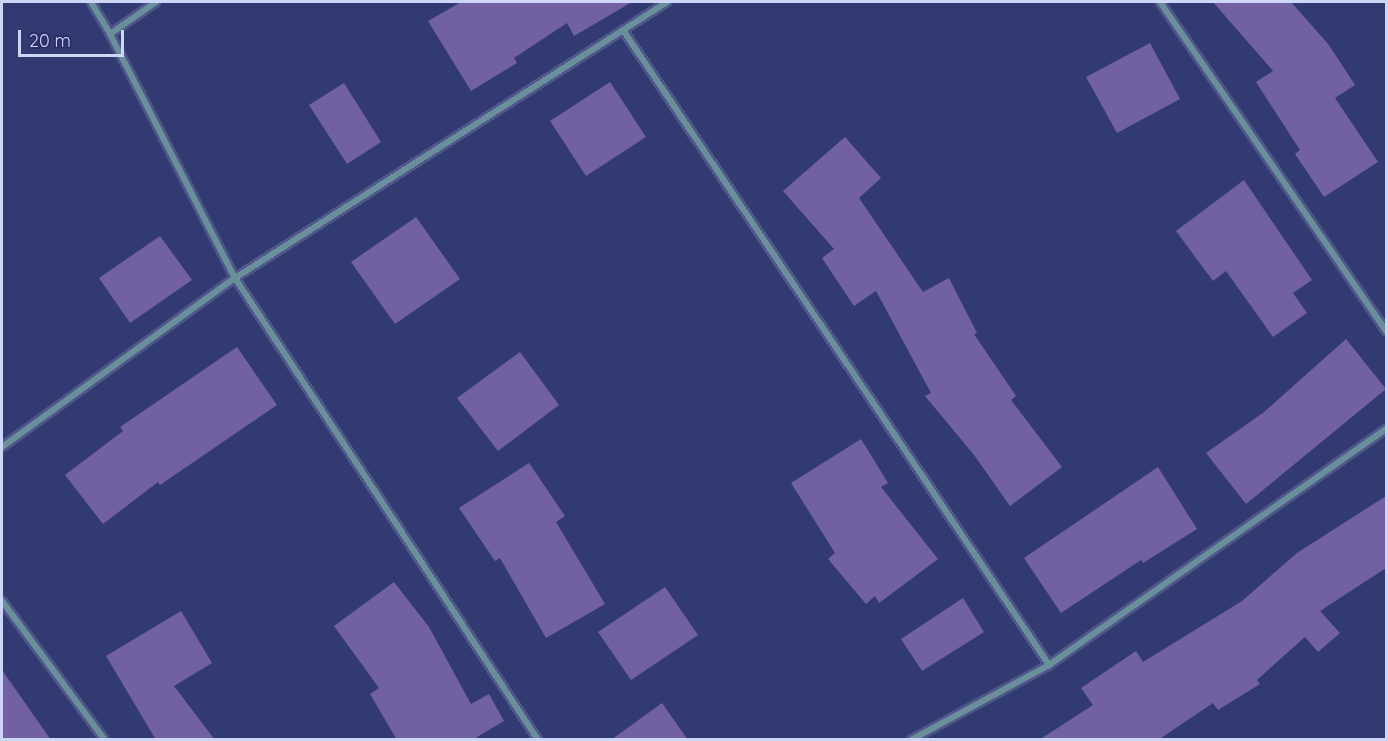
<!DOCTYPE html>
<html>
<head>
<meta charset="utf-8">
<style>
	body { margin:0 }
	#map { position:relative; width:1388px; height:741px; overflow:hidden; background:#323a72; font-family:Quicksand,sans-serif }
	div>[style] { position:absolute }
	.building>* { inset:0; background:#7261a2 }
	.roads { filter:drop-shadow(2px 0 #4e568a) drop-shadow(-2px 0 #4e568a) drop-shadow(0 2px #4e568a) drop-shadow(0 -2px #4e568a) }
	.street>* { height:6px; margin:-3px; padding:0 3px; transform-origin:3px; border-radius:3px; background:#69909a }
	span { translate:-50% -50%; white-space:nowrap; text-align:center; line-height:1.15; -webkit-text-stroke:5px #292f66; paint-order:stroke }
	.frame { position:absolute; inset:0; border:3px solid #ced6f7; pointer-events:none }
	.scale { position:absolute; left:18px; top:30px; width:106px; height:27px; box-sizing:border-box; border:3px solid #ced6f7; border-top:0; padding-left:8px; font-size:18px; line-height:21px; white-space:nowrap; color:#ced6f7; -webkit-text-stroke:4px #292f66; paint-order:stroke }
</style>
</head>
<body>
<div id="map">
	<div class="building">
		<div style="clip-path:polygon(461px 2px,632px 2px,574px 36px,567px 23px,514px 58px,517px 63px,471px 91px,428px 21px)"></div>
		<div style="clip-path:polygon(1213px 2px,1291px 2px,1329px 45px,1355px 85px,1335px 98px,1378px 162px,1324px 197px,1295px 154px,1300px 150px,1256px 82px,1273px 71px)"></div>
		<div style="clip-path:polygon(1150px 43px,1180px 99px,1117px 133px,1086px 77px)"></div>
		<div style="clip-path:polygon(610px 82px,646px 137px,586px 176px,550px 121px)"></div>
		<div style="clip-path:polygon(344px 83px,381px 142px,347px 164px,309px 105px)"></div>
		<div style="clip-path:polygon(845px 137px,881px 178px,859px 198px,923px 292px,949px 278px,977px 333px,974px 334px,1016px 396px,1011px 400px,1062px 467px,1010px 506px,974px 455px,925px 396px,931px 393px,876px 291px,854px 306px,822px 258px,834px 249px,783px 191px)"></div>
		<div style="clip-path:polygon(1244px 180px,1312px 280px,1293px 293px,1307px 313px,1273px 337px,1226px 271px,1213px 281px,1176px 231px)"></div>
		<div style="clip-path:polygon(416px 217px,460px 279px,395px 324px,351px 262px)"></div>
		<div style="clip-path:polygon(160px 236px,192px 280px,130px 323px,99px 278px)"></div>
		<div style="clip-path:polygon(1346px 339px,1386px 389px,1246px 504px,1206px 453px,1264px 412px)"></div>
		<div style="clip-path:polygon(237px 347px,277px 405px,160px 485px,158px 482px,103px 524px,65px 475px,123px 431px,120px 427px)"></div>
		<div style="clip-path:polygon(520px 352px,559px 405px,498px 451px,457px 398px)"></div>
		<div style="clip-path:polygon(861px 439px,888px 483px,881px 487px,938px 559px,879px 603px,875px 596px,866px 604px,828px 559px,835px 553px,791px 483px)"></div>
		<div style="clip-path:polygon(529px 463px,565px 516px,556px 522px,605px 604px,546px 638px,500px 558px,495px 561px,459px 508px)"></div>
		<div style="clip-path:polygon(1158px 467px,1197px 529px,1143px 563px,1141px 560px,1061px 613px,1024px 558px)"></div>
		<div style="clip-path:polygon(1386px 496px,1386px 568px,1320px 611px,1340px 633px,1318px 652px,1305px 637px,1257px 680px,1260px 684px,1218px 710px,1213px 703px,1158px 740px,1039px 740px,1093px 705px,1081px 688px,1136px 651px,1143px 662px,1242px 601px,1297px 553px)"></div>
		<div style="clip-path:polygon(394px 582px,429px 627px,471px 704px,489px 694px,504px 721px,472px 740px,397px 740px,370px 694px,379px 688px,334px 626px)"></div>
		<div style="clip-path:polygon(665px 587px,698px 635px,631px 680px,598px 632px)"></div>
		<div style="clip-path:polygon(963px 598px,984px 632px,922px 671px,901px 639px)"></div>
		<div style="clip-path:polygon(181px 611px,212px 663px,174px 686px,215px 740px,156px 740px,106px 656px)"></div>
		<div style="clip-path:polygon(2px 670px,51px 740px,2px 740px)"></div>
		<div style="clip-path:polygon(662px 703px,688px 740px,611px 740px)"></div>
	</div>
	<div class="roads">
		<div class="street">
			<div style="left:91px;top:2px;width:37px;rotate:59deg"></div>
			<div style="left:156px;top:2px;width:56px;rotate:145.2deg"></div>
			<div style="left:110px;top:34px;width:274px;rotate:62.9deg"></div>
			<div style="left:235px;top:278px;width:552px;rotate:56.74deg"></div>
			<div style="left:1160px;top:2px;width:399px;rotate:55.5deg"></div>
			<div style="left:623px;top:30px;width:765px;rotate:56.14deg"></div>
			<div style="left:2px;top:447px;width:288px;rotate:-36deg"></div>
			<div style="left:235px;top:278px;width:513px;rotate:-32.57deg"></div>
			<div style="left:2px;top:601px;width:173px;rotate:53.5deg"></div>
			<div style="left:911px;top:740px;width:157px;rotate:-28.5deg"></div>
			<div style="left:1049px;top:665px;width:411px;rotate:-35deg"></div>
		</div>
	</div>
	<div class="frame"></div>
	<div class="scale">20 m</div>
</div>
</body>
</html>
